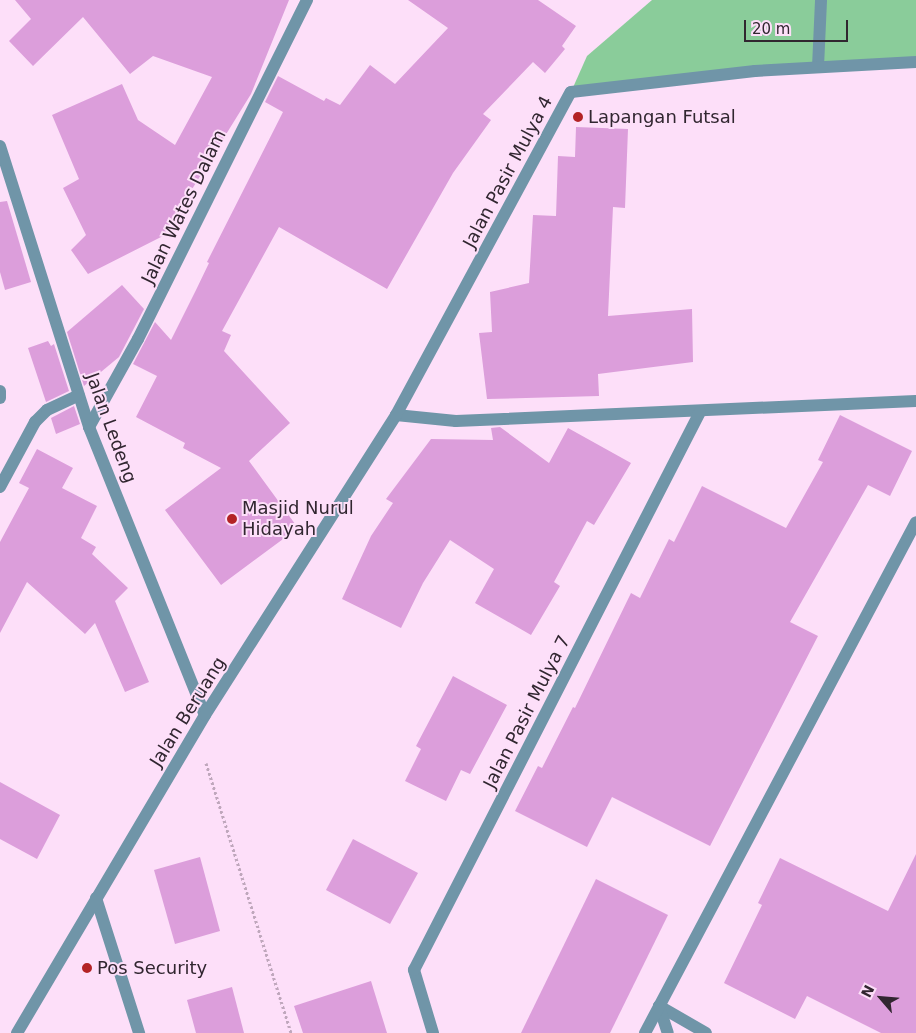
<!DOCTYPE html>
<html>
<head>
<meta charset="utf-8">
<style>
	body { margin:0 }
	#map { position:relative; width:916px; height:1033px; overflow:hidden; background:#fddff9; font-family:"DejaVu Sans",sans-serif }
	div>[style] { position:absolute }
	.green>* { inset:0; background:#8acc9a }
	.building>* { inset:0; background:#dc9edb }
	.path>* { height:3px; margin-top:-1.5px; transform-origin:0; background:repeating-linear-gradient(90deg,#bfa7bc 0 2.5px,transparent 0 5px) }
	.minor>* { height:12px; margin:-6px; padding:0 6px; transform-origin:6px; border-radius:6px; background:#7095a8 }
	.dots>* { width:14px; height:14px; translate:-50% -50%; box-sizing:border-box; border:2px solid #fddff9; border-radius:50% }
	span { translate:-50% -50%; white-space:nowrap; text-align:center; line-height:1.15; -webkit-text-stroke:4px #fddff9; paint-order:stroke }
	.poi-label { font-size:18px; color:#312630 }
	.left { translate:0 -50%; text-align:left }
	.street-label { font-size:18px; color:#312630 }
	.north { position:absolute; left:856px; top:973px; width:50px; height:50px; -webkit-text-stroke:4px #fddff9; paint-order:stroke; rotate:297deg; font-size:14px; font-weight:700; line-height:20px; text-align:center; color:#312630 }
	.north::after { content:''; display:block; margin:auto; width:18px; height:22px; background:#312630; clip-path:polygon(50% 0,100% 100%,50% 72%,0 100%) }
	.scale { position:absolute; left:744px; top:20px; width:104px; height:22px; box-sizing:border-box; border:2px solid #312630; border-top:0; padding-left:6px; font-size:15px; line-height:18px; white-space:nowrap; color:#312630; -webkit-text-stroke:4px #fddff9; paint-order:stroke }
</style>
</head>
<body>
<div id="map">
	<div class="green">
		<div style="clip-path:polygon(652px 0,916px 0,916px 62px,571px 92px,587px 56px)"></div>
	</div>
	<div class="building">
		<div style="clip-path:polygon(15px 0,289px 0,251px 94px,163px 236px,88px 274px,71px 250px,86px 235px,63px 188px,79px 179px,52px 115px,122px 84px,138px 120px,175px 145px,212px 77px,153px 56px,130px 74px,83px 17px,33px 66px,9px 41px,31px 19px)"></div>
		<div style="clip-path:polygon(408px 0,538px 0,576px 26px,562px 46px,565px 49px,545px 73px,533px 62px,483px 114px,491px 120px,453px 173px,387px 289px,279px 227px,222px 331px,231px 335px,224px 351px,290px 423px,249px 461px,298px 528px,221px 585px,165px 510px,221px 468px,183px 448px,185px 443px,136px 417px,157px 376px,133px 364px,155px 322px,171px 340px,196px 290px,209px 263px,207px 262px,283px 112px,265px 102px,278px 76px,324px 101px,326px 98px,340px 105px,370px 65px,395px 84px,448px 28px)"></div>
		<div style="clip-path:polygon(576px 127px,628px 129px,625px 208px,613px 207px,608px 316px,692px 309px,693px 362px,598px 374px,599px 396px,487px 399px,479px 333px,492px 332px,490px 292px,529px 283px,533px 215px,556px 216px,558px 156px,575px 157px)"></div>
		<div style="clip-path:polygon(7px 201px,31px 282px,5px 290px,0 272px,0 202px)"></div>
		<div style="clip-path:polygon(122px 285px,144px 309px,119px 357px,84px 386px,67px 332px)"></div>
		<div style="clip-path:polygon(48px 341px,51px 346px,54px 344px,69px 391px,46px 402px,28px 348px)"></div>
		<div style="clip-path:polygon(74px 406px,80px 424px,56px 434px,51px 418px)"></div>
		<div style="clip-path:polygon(840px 415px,912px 451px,890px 496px,868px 485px,790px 622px,818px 636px,710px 846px,612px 797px,587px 847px,515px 811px,538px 766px,542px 768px,573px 707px,575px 708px,631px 593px,640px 598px,669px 539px,674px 542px,702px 486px,786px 528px,823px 462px,818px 460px)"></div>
		<div style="clip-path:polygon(500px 427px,549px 463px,568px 428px,631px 463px,594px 525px,587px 521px,554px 582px,560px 586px,531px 635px,475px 603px,494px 569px,450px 540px,423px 583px,401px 628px,342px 599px,371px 536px,393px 503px,386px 499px,431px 439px,493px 440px,491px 428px)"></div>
		<div style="clip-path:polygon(37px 449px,73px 468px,62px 488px,97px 506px,81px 538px,96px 547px,92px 554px,128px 588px,115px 601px,149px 682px,125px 692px,95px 623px,85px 634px,27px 582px,0 633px,0 542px,29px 488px,19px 483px)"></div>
		<div style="clip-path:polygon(453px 676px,507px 705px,470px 774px,461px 770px,446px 801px,405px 781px,421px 749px,416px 746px)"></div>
		<div style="clip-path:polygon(0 782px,60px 815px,37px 859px,0 839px)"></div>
		<div style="clip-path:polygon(353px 839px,418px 873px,390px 924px,326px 890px)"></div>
		<div style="clip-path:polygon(916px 854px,916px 1033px,881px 1033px,807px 996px,795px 1019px,724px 983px,762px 905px,758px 903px,780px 858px,888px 911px)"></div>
		<div style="clip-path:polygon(200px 857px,220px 931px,175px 944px,154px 870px)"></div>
		<div style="clip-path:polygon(596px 879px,668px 915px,610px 1033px,521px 1033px)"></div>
		<div style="clip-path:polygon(371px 981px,387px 1033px,303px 1033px,294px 1006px)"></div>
		<div style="clip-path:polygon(232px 987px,244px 1033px,196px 1033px,187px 1000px)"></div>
	</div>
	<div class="path">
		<div style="left:206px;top:763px;width:283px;rotate:72.5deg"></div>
	</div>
	<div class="minor">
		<div style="left:818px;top:67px;width:67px;rotate:-87.4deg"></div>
		<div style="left:0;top:146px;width:295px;rotate:72.4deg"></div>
		<div style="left:89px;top:427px;width:310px;rotate:68.1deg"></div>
		<div style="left:0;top:391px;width:7px;rotate:90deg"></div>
		<div style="left:396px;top:415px;width:60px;rotate:5.7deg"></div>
		<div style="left:456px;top:421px;width:460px;rotate:-2.5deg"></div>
		<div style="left:89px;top:427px;width:101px;rotate:-60.9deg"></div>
		<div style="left:138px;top:339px;width:379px;rotate:-63.5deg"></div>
		<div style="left:0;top:487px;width:74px;rotate:-61.7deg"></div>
		<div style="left:35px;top:422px;width:17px;rotate:-45deg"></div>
		<div style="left:47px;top:410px;width:35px;rotate:-25deg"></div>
		<div style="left:96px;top:898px;width:142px;rotate:72.3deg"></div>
		<div style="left:659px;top:1006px;width:54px;rotate:29.9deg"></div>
		<div style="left:659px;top:1006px;width:28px;rotate:72deg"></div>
		<div style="left:17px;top:1033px;width:369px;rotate:-59.4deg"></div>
		<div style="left:205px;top:715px;width:356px;rotate:-57.5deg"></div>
		<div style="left:396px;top:415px;width:367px;rotate:-61.6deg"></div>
		<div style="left:571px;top:92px;width:185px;rotate:-6.5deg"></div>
		<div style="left:755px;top:71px;width:161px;rotate:-3.2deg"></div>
		<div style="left:433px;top:1033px;width:66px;rotate:-106.8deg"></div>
		<div style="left:414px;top:970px;width:627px;rotate:-62.86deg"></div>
		<div style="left:645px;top:1033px;width:578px;rotate:-62.06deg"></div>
	</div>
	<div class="dots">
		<div style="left:578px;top:117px;background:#b32325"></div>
		<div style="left:232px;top:519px;background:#b32325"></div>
		<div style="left:87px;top:968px;background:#b32325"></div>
	</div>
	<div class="poi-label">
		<span class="left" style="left:588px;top:117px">Lapangan Futsal</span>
		<span class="left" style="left:242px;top:519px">Masjid Nurul<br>Hidayah</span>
		<span class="left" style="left:97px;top:968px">Pos Security</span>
	</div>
	<div class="street-label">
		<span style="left:508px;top:172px;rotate:-62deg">Jalan Pasir Mulya 4</span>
		<span style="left:184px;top:207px;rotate:-64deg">Jalan Wates Dalam</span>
		<span style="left:111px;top:428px;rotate:70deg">Jalan Ledeng</span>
		<span style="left:188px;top:712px;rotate:-58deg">Jalan Beruang</span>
		<span style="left:527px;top:712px;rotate:-63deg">Jalan Pasir Mulya 7</span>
	</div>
	<div class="north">N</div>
	<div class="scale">20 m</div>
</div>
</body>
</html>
